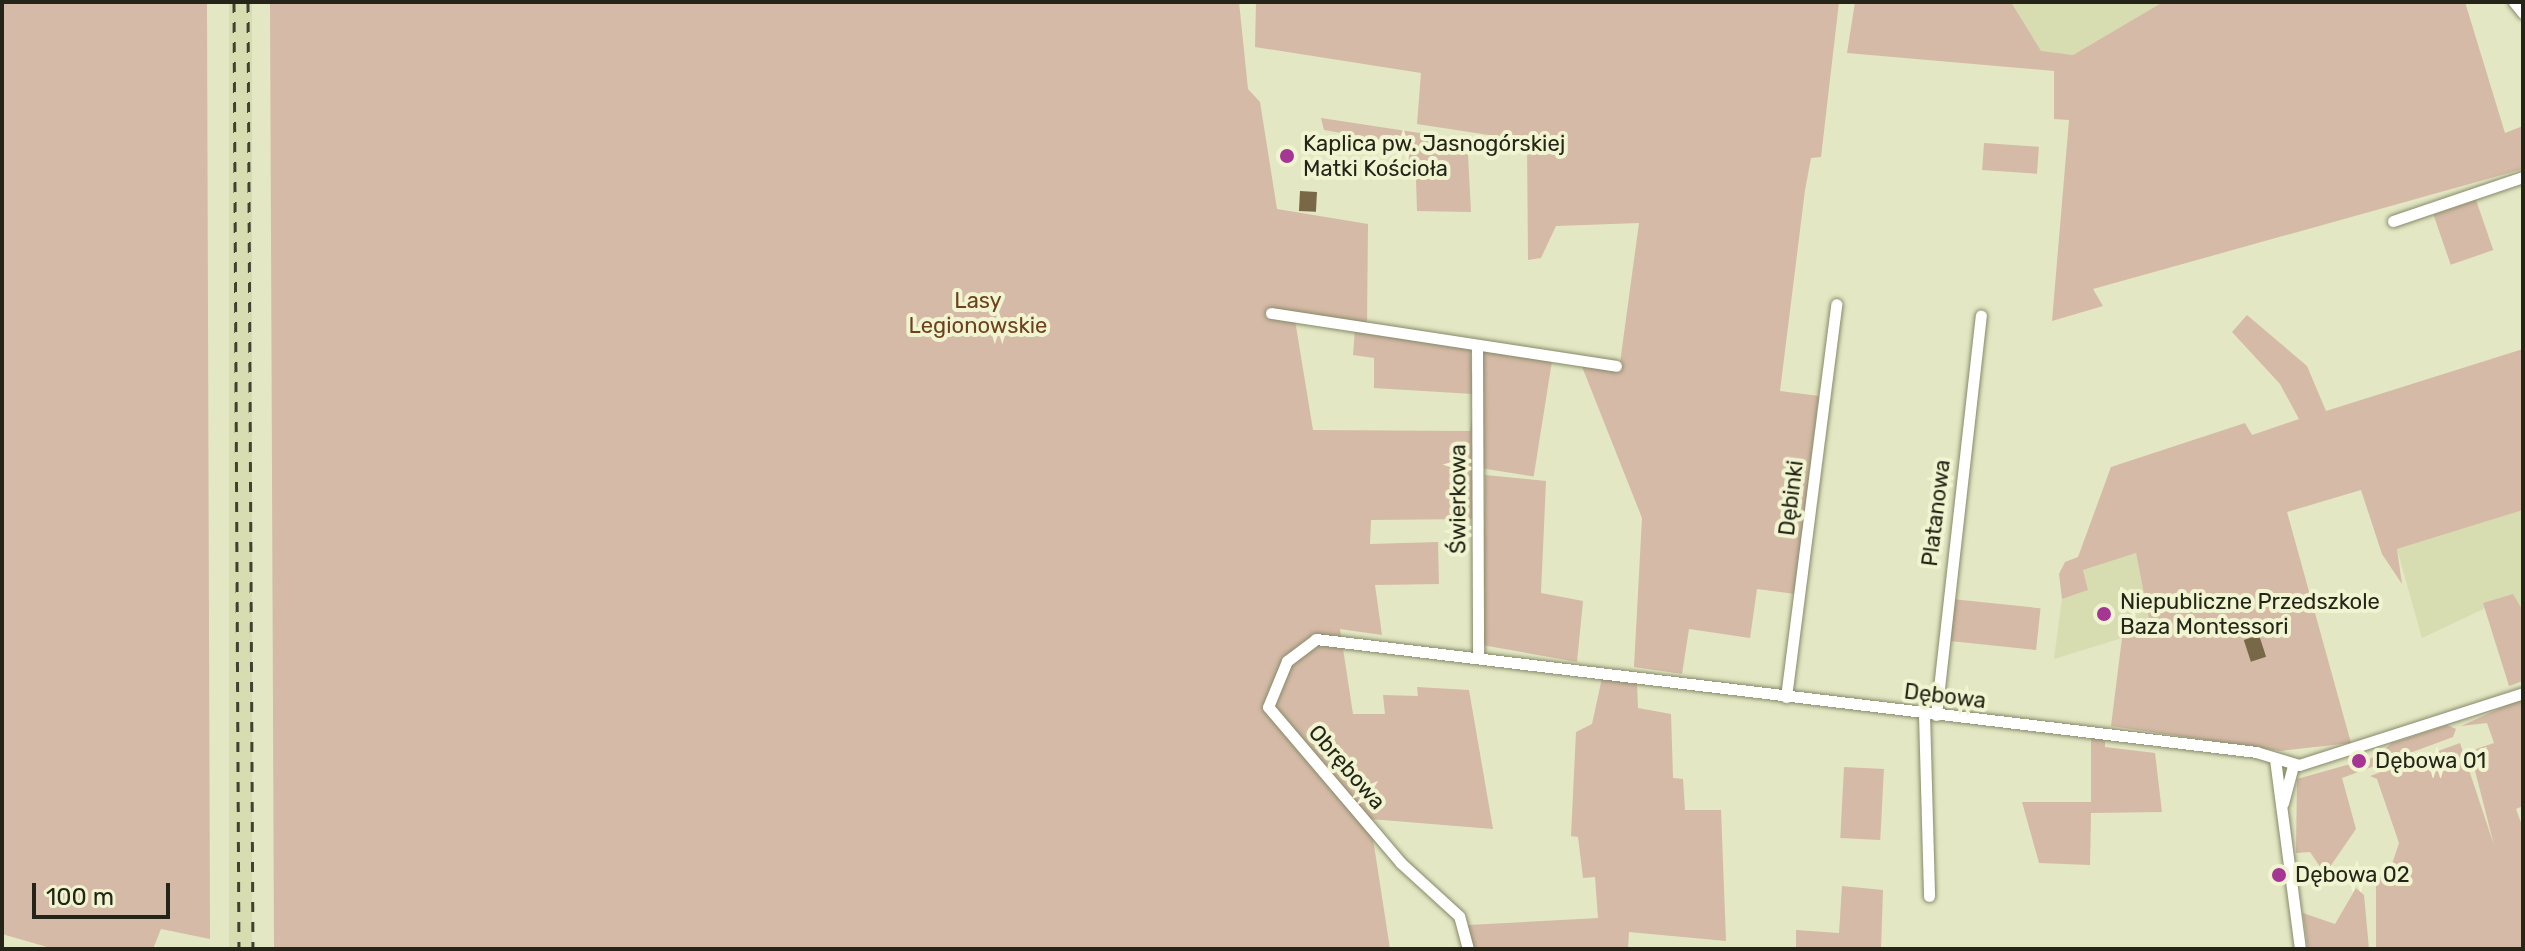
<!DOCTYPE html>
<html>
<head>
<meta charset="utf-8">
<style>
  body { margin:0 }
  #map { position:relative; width:2525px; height:951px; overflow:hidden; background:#e3e7c3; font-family:Rubik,sans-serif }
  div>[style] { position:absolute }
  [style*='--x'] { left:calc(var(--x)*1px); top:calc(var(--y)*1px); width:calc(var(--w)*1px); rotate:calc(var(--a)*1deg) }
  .built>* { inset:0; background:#d8dcb1; transform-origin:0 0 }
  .green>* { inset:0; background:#d5baa7; transform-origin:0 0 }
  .building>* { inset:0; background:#786848; transform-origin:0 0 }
  .roads { filter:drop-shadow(0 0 2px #878a69) drop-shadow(0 0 2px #878a69) }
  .minor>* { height:11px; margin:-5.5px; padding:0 5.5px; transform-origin:5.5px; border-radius:5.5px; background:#fff }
  .rail>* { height:3px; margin-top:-1.5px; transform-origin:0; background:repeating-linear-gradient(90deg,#404131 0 10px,transparent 0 20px) }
  .dots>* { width:22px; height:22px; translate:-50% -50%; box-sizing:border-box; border:4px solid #f0f4d0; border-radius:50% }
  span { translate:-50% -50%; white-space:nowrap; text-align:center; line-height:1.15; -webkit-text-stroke:8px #f0f4d0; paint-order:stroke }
  .poi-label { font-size:22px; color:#242518 }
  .left { translate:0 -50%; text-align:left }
  .park-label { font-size:22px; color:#6e411c }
  .street-label { font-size:22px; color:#242518 }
  .frame { position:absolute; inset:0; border:4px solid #242518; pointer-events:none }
  .scale { position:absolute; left:32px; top:883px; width:138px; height:36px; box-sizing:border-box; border:4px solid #242518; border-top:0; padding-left:10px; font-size:24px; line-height:28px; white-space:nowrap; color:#242518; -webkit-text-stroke:6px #f0f4d0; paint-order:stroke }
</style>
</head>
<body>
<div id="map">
  <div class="built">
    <i style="left:229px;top:2px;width:23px;height:947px"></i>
    <i style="clip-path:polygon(2011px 2px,2163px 2px,2073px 55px,2041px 52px)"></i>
    <i style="clip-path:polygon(2523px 510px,2523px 611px,2513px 595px,2422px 638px,2397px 549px)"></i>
    <i style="clip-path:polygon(2136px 553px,2151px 629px,2054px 659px,2062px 599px,2088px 590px,2083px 570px)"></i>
  </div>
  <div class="green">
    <i style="clip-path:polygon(2px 2px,207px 2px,210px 939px,161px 929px,153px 949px,54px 949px,2px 934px)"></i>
    <i style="clip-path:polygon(270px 2px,1239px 2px,1248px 89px,1260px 102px,1277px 209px,1368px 224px,1367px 325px,1294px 314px,1313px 430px,1472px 431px,1473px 519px,1371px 520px,1370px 544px,1438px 542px,1439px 584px,1375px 585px,1382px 635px,1340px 629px,1353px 714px,1385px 714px,1383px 695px,1418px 696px,1417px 687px,1469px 690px,1493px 829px,1370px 819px,1390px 949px,274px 949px)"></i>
    <i style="clip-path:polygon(1256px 2px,1839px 2px,1821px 157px,1811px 158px,1805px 190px,1780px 391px,1819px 396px,1795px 594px,1757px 589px,1750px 638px,1689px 629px,1682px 674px,1634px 667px,1642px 518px,1581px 364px,1620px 363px,1639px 223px,1556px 226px,1541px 258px,1528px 260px,1527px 141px,1417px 124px,1421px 73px,1255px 47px)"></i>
    <i style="clip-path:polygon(1855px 2px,2011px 2px,2041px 51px,2073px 55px,2163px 2px,2465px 2px,2505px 133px,2523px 126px,2523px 169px,2093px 289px,2103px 306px,2052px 321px,2069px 120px,2054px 119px,2054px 71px,1847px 53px)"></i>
    <i style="clip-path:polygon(1321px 118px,1459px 139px,1468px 155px,1471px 212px,1417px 211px,1416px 179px,1404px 144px,1324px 130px)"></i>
    <i style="left:1984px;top:143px;width:55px;height:27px;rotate:4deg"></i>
    <i style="left:2476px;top:200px;width:53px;height:45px;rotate:71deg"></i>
    <i style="clip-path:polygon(2247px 315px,2307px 366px,2326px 411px,2523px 349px,2523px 510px,2397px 549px,2402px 584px,2382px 554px,2361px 490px,2287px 512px,2351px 743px,2280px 751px,2111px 726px,2122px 638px,2151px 629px,2136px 553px,2083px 570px,2088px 590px,2062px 599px,2059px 574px,2065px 562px,2078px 557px,2111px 467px,2245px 423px,2252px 435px,2299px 419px,2280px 384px,2232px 332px)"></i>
    <i style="clip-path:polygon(1355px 329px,1470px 347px,1473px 394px,1374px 388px,1374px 358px,1353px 355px)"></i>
    <i style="left:1483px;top:349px;width:70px;height:118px;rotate:9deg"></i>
    <i style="clip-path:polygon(1485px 475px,1546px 481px,1541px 593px,1583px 601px,1577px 662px,1482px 645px)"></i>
    <i style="clip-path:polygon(2513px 594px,2523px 611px,2523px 681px,2509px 686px,2483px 603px)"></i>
    <i style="left:1952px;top:599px;width:89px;height:42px;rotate:6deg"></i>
    <i style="clip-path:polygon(1602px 678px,1637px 683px,1638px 708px,1671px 714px,1673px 778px,1683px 779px,1685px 810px,1721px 810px,1726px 941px,1629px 932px,1628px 949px,1471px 949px,1468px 925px,1598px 918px,1595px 877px,1583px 878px,1578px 837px,1571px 836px,1576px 732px,1592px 724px)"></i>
    <i style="clip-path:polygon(2523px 698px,2523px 806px,2516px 809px,2523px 828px,2523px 949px,2376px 949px,2376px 879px,2391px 867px,2399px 843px,2377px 779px,2370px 776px,2460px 743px,2494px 845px,2470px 751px,2494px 743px,2487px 723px,2461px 726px)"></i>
    <i style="clip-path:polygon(2447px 725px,2456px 729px,2453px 737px,2342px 778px,2356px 829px,2325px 874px,2310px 852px,2296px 853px,2297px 779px,2375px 757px,2392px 743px)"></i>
    <i style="clip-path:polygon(2091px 738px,2105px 740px,2105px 747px,2155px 753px,2162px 812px,2091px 813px,2090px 865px,2039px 863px,2022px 802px,2091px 802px)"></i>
    <i style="left:1844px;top:767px;width:40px;height:71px;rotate:3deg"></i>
    <i style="clip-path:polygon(1842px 886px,1883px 890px,1881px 949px,1796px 949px,1796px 930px,1839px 933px)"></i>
    <i style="clip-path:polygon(2356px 888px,2364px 895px,2369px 949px,2308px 949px,2303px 913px,2335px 924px)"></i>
  </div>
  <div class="building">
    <i style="left:1300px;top:191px;width:17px;height:20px;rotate:3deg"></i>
    <i style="left:2259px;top:635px;width:23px;height:16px;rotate:72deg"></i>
  </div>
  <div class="roads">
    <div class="minor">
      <i style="--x:2514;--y:2;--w:14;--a:51"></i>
      <i style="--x:2393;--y:221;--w:137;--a:-18.7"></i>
      <i style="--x:1271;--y:313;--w:349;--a:8.7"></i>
      <i style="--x:1477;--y:345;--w:308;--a:89.8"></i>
      <i style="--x:1786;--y:697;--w:396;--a:-82.7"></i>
      <i style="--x:1924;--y:714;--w:182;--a:88.4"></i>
      <i style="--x:1936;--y:715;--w:402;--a:-83.6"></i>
      <i style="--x:2275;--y:759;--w:192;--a:82.5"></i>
      <i style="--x:2283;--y:803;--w:39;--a:-75"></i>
      <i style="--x:1468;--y:949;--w:34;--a:-105"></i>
      <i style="--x:1459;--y:916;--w:79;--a:-137.6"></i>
      <i style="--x:1401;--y:863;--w:205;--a:-130.4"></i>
      <i style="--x:1268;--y:707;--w:50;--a:-67.6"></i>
      <i style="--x:1287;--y:661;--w:36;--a:-37"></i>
      <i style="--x:1316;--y:639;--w:947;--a:6.85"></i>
      <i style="--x:2256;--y:752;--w:45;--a:16.8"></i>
      <i style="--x:2299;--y:765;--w:235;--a:-17.8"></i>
    </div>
  </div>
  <div class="rail">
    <i style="--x:234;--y:2;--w:947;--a:89.7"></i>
    <i style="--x:248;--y:2;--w:947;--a:89.7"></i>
  </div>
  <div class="dots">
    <i style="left:1287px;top:156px;background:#a53694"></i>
    <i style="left:2104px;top:614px;background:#a53694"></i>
    <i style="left:2359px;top:761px;background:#a53694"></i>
    <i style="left:2279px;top:875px;background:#a53694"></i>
  </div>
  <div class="poi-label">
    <span class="left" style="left:1303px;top:156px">Kaplica pw. Jasnogórskiej<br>Matki Kościoła</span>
    <span class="left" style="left:2120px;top:614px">Niepubliczne Przedszkole<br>Baza Montessori</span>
    <span class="left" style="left:2375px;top:761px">Dębowa 01</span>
    <span class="left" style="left:2295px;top:875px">Dębowa 02</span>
  </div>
  <div class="park-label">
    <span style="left:978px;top:313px">Lasy<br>Legionowskie</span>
  </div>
  <div class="street-label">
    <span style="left:1791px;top:498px;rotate:-83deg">Dębinki</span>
    <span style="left:1458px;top:499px;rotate:-90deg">Świerkowa</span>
    <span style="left:1936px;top:513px;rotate:-83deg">Platanowa</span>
    <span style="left:1945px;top:696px;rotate:7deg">Dębowa</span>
    <span style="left:1347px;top:767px;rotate:49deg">Obrębowa</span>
  </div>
  <div class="frame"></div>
  <div class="scale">100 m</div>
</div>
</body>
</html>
